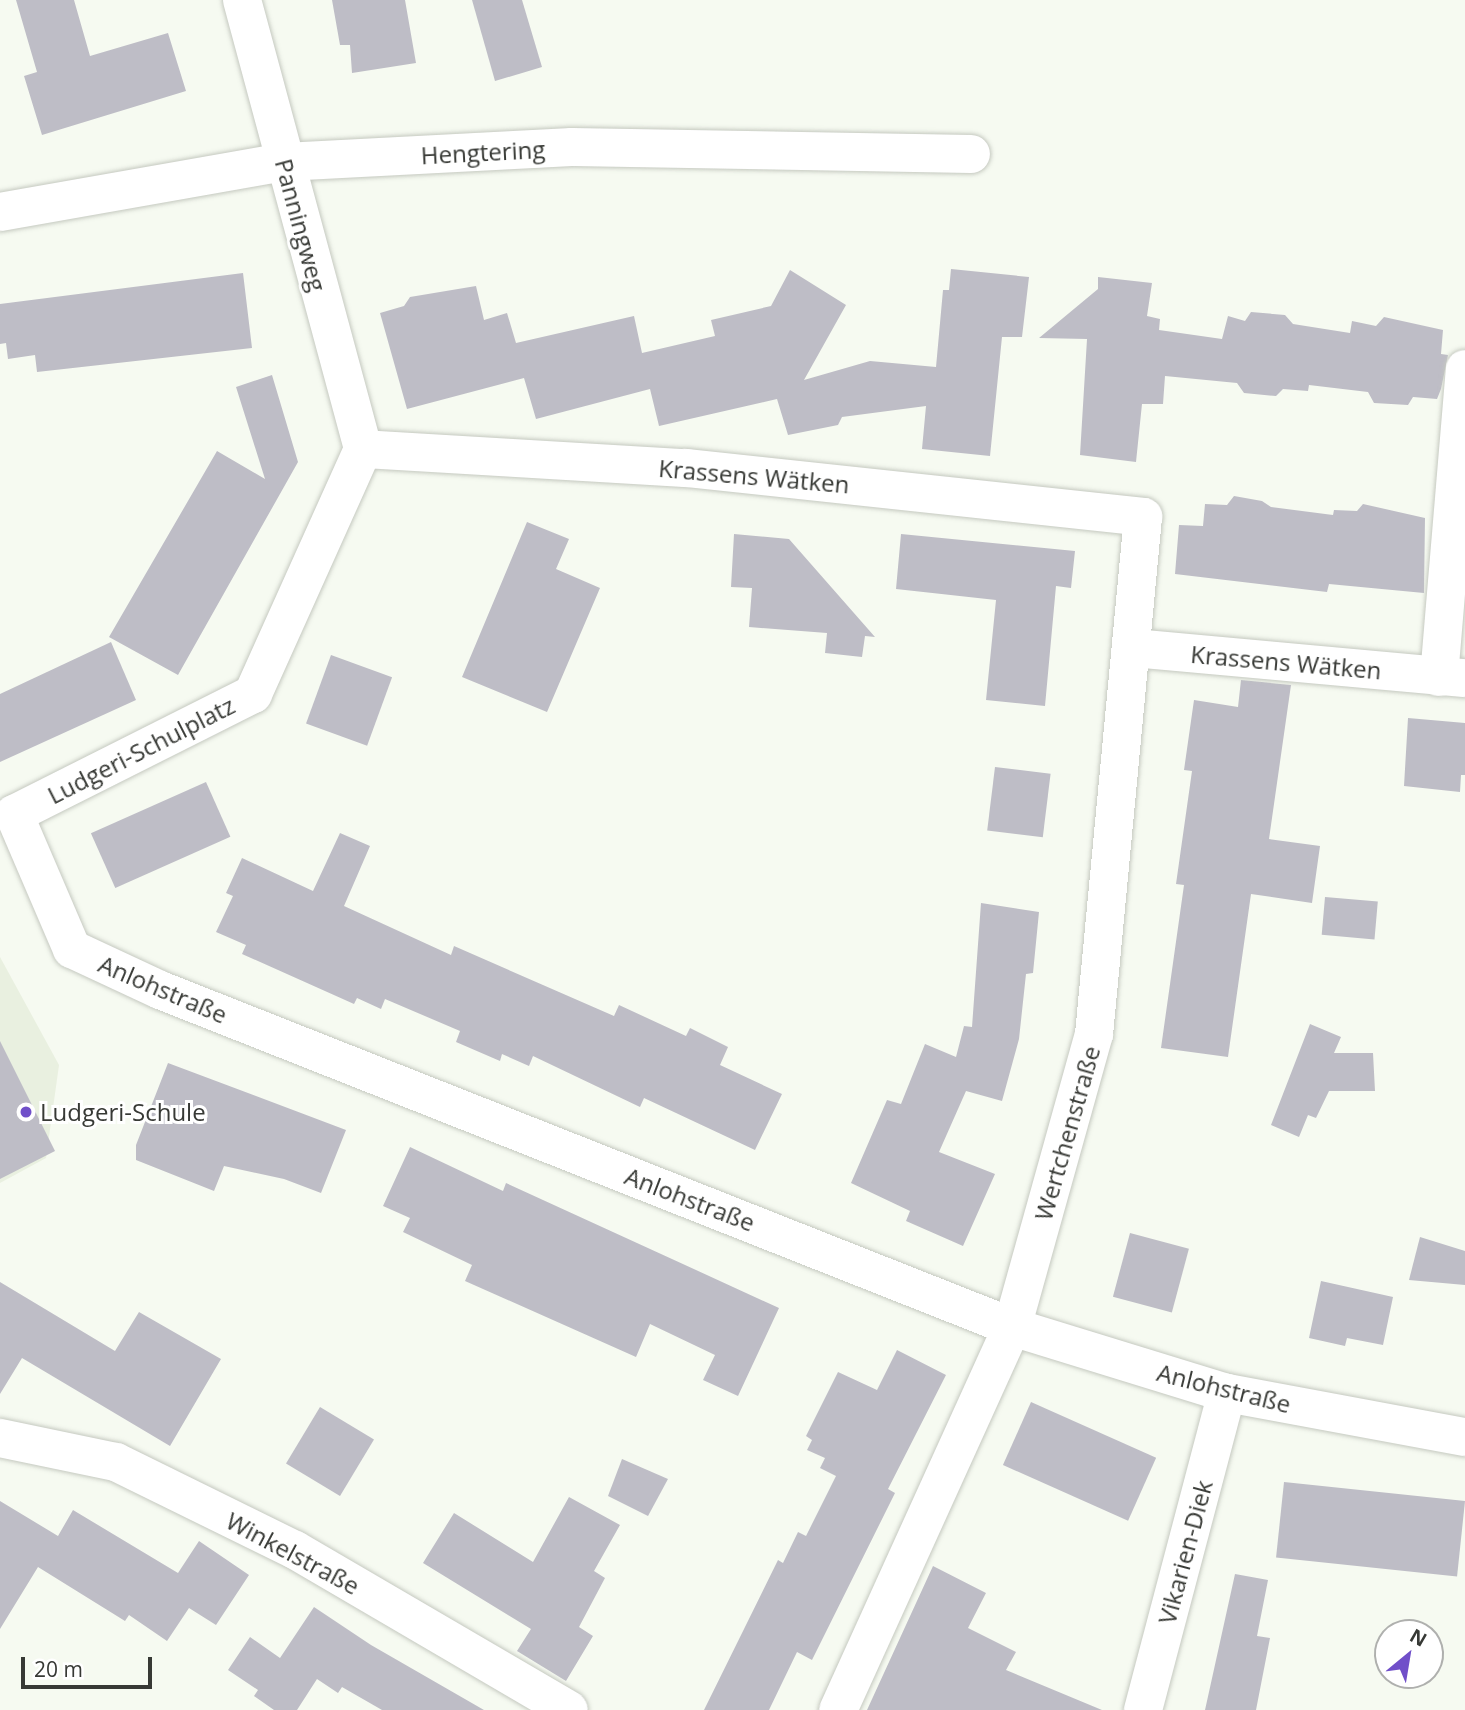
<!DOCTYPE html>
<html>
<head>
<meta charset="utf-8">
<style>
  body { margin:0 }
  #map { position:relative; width:1465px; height:1710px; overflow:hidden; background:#f6faf1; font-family:"Open Sans",sans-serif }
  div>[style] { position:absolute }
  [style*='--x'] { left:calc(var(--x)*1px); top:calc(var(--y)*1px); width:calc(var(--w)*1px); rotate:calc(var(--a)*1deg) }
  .built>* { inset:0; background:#e9f0e0 }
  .building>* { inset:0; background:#bebdc6; transform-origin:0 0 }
  .roads { filter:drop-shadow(0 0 2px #c5c9c0) drop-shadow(0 0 2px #c5c9c0) }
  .minor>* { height:38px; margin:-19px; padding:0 19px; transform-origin:19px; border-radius:19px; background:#fff }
  .dots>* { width:19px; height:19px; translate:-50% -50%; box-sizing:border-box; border:4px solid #fff; border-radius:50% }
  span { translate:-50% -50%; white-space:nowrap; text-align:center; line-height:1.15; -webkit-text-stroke:6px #fff; paint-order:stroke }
  .street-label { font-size:24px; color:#373935 }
  .poi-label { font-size:24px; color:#373935 }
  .left { translate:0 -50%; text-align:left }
  .north { position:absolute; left:1374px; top:1619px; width:70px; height:70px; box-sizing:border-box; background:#fff; border:2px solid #afb0ae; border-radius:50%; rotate:30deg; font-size:19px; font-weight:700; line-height:28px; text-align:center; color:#373935 }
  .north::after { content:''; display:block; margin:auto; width:24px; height:32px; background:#704fc9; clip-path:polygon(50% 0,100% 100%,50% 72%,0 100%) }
  .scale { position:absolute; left:21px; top:1657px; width:131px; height:32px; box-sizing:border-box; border:4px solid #373935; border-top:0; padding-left:9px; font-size:21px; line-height:24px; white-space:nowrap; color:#373935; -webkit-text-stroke:5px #fff; paint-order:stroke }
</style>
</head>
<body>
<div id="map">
  <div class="built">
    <i style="clip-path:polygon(0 957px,59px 1065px,46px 1158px,0 1183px)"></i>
  </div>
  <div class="building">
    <i style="clip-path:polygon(16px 0,74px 0,90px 56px,168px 33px,186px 91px,42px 135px,24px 76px,37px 72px)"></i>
    <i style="clip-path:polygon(332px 0,405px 0,416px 63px,352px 73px,350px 45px,340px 45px)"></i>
    <i style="clip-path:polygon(472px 0,522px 0,542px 67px,495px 81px)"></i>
    <i style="clip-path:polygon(951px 269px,1029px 277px,1022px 337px,1002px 337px,990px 456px,922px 449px,926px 406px,842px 417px,838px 425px,788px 435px,777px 399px,659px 426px,650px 389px,536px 419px,524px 378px,407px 409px,380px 313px,404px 306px,410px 297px,476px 286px,484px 320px,507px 313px,516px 343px,634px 316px,642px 353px,715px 336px,711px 320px,771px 306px,790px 270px,846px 305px,804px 380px,870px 361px,936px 367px,943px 290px,949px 290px)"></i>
    <i style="clip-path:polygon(243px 273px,252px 348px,37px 372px,35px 355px,8px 359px,6px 343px,0 344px,0 304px)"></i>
    <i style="clip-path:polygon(1098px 277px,1152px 283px,1147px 316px,1160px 319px,1159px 330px,1222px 339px,1228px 316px,1245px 321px,1251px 312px,1285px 315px,1293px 324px,1350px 333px,1352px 321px,1376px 326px,1384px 317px,1443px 330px,1441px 354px,1448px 355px,1441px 389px,1437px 399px,1413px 397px,1408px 405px,1374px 403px,1368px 392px,1309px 385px,1308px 391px,1283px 389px,1276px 396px,1244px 393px,1237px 383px,1165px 376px,1163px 404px,1142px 404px,1136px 462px,1080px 455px,1087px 339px,1039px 338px,1098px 289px)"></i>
    <i style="clip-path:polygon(272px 375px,298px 462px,178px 675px,109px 637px,217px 451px,265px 479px,236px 387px)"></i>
    <i style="clip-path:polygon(1234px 496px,1262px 501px,1271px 507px,1333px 515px,1334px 510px,1357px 511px,1363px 504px,1425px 518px,1424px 593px,1329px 584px,1327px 592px,1175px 574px,1179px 525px,1203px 526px,1205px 504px,1227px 505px)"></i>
    <i style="clip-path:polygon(527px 522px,569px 539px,556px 569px,600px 588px,547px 712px,462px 677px)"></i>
    <i style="clip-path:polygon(734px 534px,789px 539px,875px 637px,865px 636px,862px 657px,825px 653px,827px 633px,749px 627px,752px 588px,731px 587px)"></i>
    <i style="clip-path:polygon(901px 534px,1075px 551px,1071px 588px,1056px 586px,1045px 706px,986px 700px,996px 600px,896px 589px)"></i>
    <i style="clip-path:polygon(111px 642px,136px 700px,0 762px,0 694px)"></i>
    <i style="left:331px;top:655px;width:65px;height:73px;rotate:20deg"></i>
    <i style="clip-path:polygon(1241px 680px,1291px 685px,1269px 839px,1320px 846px,1312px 903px,1251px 894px,1228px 1057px,1161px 1048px,1184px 885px,1176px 884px,1192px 771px,1184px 770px,1194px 700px,1238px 707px)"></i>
    <i style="clip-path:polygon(1408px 718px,1465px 723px,1465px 775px,1461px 775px,1460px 792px,1404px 786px)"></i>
    <i style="left:995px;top:767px;width:56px;height:64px;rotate:7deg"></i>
    <i style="left:206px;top:782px;width:60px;height:126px;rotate:66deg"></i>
    <i style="clip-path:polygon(340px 833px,370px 846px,344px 906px,451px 955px,454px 946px,614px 1016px,619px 1005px,686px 1036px,690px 1028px,728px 1047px,720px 1065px,782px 1094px,755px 1150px,644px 1098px,640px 1107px,533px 1056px,529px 1066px,502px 1054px,500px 1061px,456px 1042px,460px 1031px,385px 999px,381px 1009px,357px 998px,354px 1004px,242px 954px,246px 945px,216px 932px,233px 896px,226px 893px,242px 858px,313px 891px)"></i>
    <i style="left:1325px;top:897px;width:53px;height:38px;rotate:5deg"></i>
    <i style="clip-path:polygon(981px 903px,1039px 912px,1033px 973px,1026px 974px,1019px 1039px,1002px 1101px,966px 1091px,939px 1152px,995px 1174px,963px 1246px,906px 1221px,910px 1211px,851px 1183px,887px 1100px,901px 1104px,925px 1044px,956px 1057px,964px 1026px,972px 1027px)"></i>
    <i style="clip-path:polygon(1310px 1024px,1341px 1037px,1334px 1053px,1373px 1053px,1375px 1091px,1329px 1091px,1316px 1118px,1308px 1115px,1299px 1137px,1271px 1125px)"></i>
    <i style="clip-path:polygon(0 1041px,55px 1151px,0 1179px)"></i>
    <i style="clip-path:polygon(168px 1063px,346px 1130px,321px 1193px,284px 1179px,224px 1166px,214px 1191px,136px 1160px,136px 1145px)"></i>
    <i style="clip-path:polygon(410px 1147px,503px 1191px,506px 1183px,779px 1308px,738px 1396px,703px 1380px,715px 1355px,650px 1324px,636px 1357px,465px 1281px,472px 1265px,403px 1232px,410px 1218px,383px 1206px)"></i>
    <i style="left:1130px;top:1233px;width:61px;height:66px;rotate:15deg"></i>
    <i style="clip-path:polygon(1420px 1237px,1465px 1251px,1465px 1285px,1409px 1280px)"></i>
    <i style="clip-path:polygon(1321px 1281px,1393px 1297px,1383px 1345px,1347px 1338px,1345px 1346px,1309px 1338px)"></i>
    <i style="clip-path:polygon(0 1282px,115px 1351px,139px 1312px,221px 1359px,170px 1446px,22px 1358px,0 1394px)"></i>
    <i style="clip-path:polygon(897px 1350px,946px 1375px,888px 1489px,895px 1493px,812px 1660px,797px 1652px,769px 1710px,704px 1710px,778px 1560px,783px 1563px,798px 1532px,806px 1536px,836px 1476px,820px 1468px,825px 1458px,807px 1450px,812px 1440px,806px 1436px,838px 1372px,877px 1390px)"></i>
    <i style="left:1031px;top:1402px;width:137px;height:69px;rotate:24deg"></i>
    <i style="left:320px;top:1407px;width:63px;height:66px;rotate:31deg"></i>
    <i style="clip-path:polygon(622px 1459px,668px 1479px,648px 1516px,608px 1496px)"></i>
    <i style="left:1284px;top:1482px;width:182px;height:76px;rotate:6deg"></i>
    <i style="clip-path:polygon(569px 1497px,620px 1525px,594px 1571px,605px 1578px,579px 1627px,593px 1636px,566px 1681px,517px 1651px,531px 1629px,423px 1563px,454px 1513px,533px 1562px)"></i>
    <i style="clip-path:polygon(0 1501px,58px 1536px,73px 1510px,178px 1573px,199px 1541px,249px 1575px,216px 1625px,189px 1608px,167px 1641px,129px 1615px,125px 1621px,38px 1567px,0 1629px)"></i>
    <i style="clip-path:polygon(933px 1566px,986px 1593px,968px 1628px,1016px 1652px,1006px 1670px,1102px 1710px,867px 1710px)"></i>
    <i style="clip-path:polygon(1235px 1574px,1268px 1580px,1257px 1636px,1270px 1638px,1256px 1710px,1205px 1710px)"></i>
    <i style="clip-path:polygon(314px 1607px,371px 1645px,484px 1710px,382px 1710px,342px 1687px,338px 1693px,317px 1679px,297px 1710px,274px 1710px,254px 1696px,258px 1690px,228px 1670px,250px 1637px,280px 1658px)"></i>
  </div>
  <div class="roads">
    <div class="minor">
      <i style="--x:242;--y:0;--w:465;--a:74.9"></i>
      <i style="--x:0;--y:212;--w:288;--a:-10"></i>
      <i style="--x:284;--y:162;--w:288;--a:-3"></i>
      <i style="--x:572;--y:147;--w:399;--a:1"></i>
      <i style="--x:363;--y:449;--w:269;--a:114.2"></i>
      <i style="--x:253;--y:694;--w:267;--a:153.3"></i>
      <i style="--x:14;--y:814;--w:147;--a:66.8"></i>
      <i style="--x:72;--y:949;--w:97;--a:25"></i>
      <i style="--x:160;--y:990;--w:916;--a:21.58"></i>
      <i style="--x:1012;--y:1327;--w:225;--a:17.1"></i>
      <i style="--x:1227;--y:1393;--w:242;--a:10.5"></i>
      <i style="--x:363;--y:449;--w:324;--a:3.4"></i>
      <i style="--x:686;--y:468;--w:460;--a:6.1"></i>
      <i style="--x:1143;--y:517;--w:519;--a:95.41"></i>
      <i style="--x:1094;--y:1034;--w:304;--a:105.6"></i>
      <i style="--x:1012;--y:1327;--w:421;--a:114.4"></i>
      <i style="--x:1133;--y:648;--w:333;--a:5.2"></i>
      <i style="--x:1439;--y:677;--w:309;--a:-85.2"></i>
      <i style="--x:0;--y:1438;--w:118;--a:11.7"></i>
      <i style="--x:116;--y:1462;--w:199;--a:26.2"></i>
      <i style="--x:295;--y:1550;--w:317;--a:30.3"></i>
      <i style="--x:1143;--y:1710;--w:328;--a:-75.2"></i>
    </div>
  </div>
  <div class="dots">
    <i style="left:26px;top:1112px;background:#704fc9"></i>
  </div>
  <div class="street-label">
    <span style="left:483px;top:152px;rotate:-3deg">Hengtering</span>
    <span style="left:301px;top:225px;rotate:75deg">Panningweg</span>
    <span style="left:754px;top:476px;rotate:5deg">Krassens Wätken</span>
    <span style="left:1286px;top:662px;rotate:5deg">Krassens Wätken</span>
    <span style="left:141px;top:750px;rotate:-27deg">Ludgeri-Schulplatz</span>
    <span style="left:163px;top:989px;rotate:23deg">Anlohstraße</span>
    <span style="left:1067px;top:1133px;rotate:-74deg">Wertchenstraße</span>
    <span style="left:690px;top:1199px;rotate:21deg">Anlohstraße</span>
    <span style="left:1224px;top:1388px;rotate:14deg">Anlohstraße</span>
    <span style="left:1185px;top:1552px;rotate:-75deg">Vikarien-Diek</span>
    <span style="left:293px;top:1553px;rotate:28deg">Winkelstraße</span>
  </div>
  <div class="poi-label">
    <span class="left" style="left:40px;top:1112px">Ludgeri-Schule</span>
  </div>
  <div class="north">N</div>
  <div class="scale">20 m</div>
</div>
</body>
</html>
